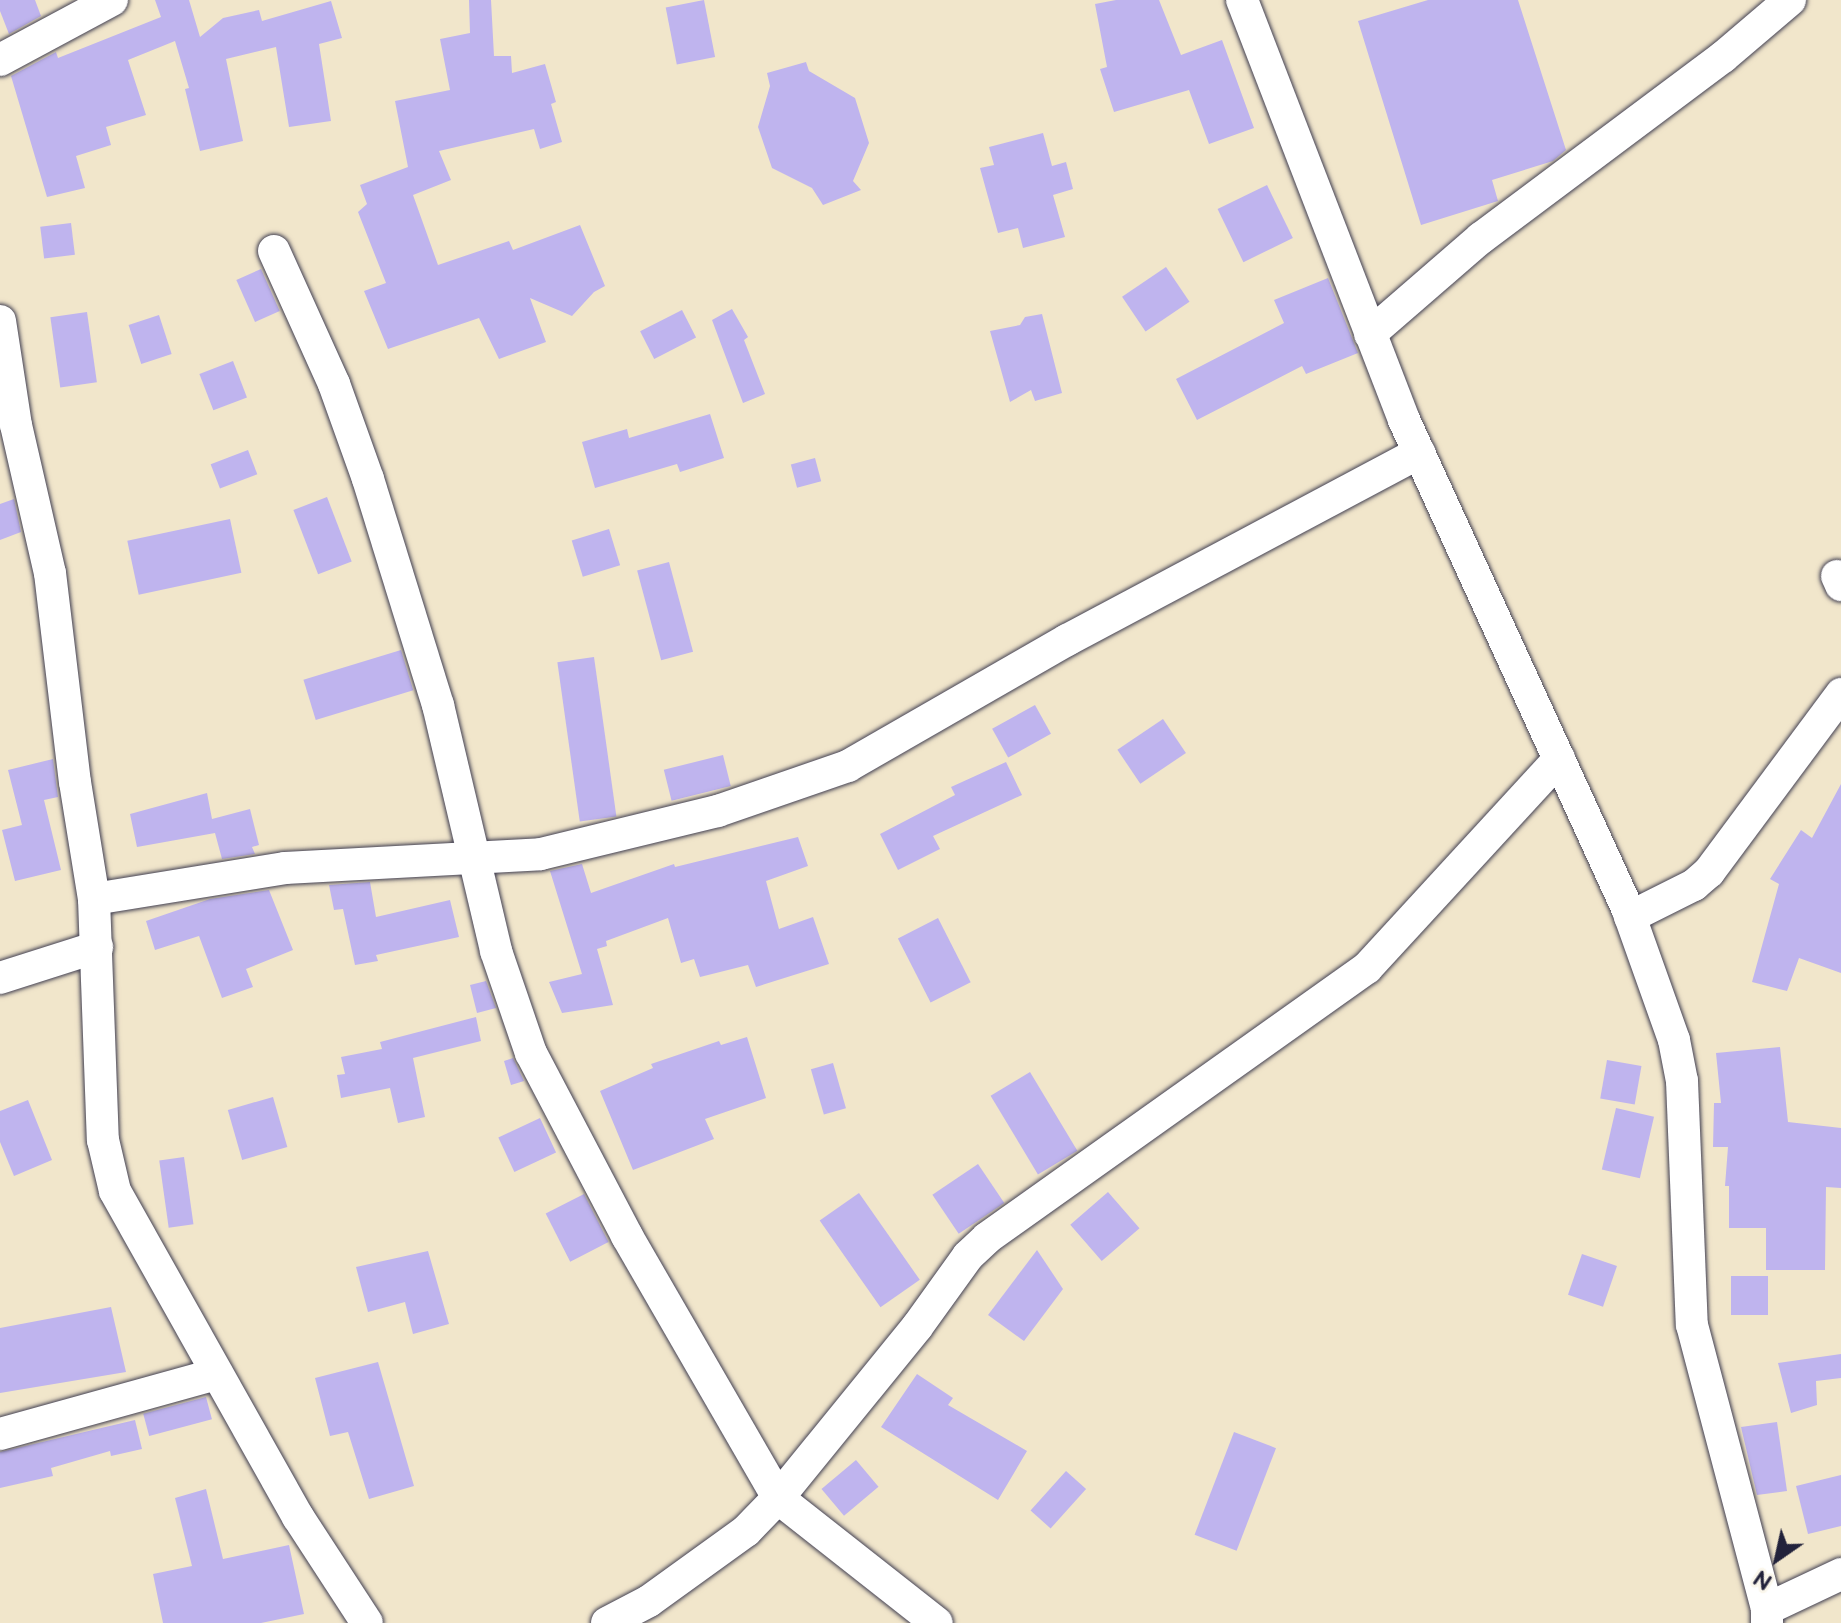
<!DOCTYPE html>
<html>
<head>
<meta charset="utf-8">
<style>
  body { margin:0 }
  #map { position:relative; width:1841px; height:1623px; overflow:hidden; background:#f1e6cb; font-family:"Balsamiq Sans",sans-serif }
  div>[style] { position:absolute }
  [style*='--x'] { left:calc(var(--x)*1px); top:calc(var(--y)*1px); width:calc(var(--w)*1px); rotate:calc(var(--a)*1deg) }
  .building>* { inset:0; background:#bfb4ee; transform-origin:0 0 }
  .roads { filter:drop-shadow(0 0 2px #413f51) drop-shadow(0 0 2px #413f51) }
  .minor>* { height:32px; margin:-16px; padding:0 16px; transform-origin:16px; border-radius:16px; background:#fff }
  span { translate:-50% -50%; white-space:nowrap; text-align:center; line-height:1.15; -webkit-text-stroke:7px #fbf7ec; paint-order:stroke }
  .north { position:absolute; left:1737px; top:1519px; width:80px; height:80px; -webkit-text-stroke:6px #fbf7ec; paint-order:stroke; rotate:214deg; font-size:22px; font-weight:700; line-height:32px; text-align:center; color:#22223b }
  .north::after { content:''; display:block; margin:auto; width:28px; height:36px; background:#22223b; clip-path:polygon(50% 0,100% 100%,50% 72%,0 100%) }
</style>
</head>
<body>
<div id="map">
  <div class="building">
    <i style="clip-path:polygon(0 0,35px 0,41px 16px,9px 34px,0 11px)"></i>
    <i style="clip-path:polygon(155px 0,189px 0,200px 37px,223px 18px,259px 10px,262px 21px,331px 1px,342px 38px,319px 44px,331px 121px,289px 127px,276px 47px,226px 59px,243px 141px,200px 151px,185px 89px,189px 88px,175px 41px,128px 60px,146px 115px,106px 127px,111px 145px,76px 156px,85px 188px,47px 197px,11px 76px,56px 52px,58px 58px,161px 17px)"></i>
    <i style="clip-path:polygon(469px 0,491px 0,494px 56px,511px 56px,512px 73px,545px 64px,556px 102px,551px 104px,562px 142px,540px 149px,534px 129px,439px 151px,451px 180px,413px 195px,438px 265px,509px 241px,513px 250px,580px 225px,605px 286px,594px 292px,572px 316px,530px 298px,546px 342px,499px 359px,479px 318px,388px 349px,364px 291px,386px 283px,358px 212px,367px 204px,360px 185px,408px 167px,395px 101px,450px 90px,440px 39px,470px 33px)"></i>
    <i style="left:704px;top:0;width:58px;height:39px;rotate:79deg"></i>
    <i style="clip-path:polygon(1116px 0,1159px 0,1181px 55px,1222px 40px,1254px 128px,1209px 144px,1189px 90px,1114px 112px,1100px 69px,1107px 67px,1095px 4px)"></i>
    <i style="clip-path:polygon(1428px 0,1518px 0,1566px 150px,1553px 161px,1492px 180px,1498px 201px,1421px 225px,1358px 21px)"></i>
    <i style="clip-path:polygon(806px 62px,809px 71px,855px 98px,869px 143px,853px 181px,861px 190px,823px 205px,812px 188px,772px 168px,758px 127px,770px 86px,767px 73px)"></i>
    <i style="clip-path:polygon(1043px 133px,1052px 166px,1066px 162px,1073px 189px,1053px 195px,1065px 237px,1023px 248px,1018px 228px,998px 233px,980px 168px,994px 165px,989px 147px)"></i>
    <i style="left:1267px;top:185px;width:59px;height:55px;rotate:64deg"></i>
    <i style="left:71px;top:223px;width:32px;height:31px;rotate:83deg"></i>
    <i style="left:1166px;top:267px;width:42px;height:53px;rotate:56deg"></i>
    <i style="left:261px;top:269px;width:46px;height:27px;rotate:66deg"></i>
    <i style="clip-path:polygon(1328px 278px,1358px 353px,1306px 374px,1302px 366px,1197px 420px,1176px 379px,1284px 323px,1274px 300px)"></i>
    <i style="clip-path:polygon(732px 309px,748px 337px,744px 340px,765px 394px,743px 403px,712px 320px)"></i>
    <i style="left:682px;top:310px;width:31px;height:47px;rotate:63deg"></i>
    <i style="left:87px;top:312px;width:71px;height:37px;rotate:82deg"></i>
    <i style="clip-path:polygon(1042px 314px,1062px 393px,1035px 401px,1031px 390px,1010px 402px,990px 331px,1020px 325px,1025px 317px)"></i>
    <i style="left:159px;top:315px;width:41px;height:32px;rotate:72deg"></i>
    <i style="left:233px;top:361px;width:39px;height:36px;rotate:69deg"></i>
    <i style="clip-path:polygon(710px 414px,724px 458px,680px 472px,677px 464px,595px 488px,582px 442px,627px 429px,629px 438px)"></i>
    <i style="left:248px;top:450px;width:26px;height:40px;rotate:69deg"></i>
    <i style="left:815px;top:458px;width:24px;height:25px;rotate:75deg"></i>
    <i style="left:327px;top:497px;width:69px;height:36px;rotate:69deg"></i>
    <i style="clip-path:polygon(14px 499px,21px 532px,0 540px,0 504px)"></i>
    <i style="left:230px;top:519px;width:55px;height:105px;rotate:78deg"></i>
    <i style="left:609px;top:529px;width:38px;height:39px;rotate:73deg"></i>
    <i style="left:669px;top:562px;width:93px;height:33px;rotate:75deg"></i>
    <i style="left:401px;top:650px;width:42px;height:102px;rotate:73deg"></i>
    <i style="left:594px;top:657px;width:161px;height:37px;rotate:82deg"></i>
    <i style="left:1035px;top:705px;width:33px;height:49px;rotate:61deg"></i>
    <i style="left:1163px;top:719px;width:41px;height:55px;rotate:56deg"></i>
    <i style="left:723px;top:755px;width:32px;height:61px;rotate:76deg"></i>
    <i style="clip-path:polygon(53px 759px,58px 797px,44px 800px,61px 870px,15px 881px,2px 830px,22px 825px,8px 770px)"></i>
    <i style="clip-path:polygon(1006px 762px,1022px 795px,933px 836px,940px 849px,898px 870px,880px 834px,955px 795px,951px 787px)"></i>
    <i style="clip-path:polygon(1841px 784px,1841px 973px,1799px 958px,1787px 991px,1752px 982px,1779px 884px,1770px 879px,1801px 830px,1812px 838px)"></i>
    <i style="clip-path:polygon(207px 793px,212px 819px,250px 809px,259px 845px,252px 847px,255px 854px,222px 859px,215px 833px,137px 847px,130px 814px)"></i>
    <i style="clip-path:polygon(798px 837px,808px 866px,766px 881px,779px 929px,813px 917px,829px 964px,756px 987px,748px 965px,700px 977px,694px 959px,681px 963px,668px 918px,606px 941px,607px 946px,597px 949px,613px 1005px,562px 1013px,549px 982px,582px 974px,550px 871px,582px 864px,591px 893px,674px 864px,675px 867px)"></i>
    <i style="clip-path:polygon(370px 882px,376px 917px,450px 900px,459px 937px,376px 955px,378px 961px,355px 965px,343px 909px,334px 910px,329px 885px)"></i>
    <i style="clip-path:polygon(269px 890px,293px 950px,246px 969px,253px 987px,222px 998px,199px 936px,155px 950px,146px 921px,210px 899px)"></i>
    <i style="left:938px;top:918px;width:72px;height:45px;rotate:63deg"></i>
    <i style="clip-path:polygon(486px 981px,496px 1008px,477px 1013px,470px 985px)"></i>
    <i style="clip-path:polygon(476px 1017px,481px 1041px,413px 1058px,425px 1117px,398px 1123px,390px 1088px,341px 1098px,337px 1075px,345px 1074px,341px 1057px,382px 1049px,380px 1042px)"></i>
    <i style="clip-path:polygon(747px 1037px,766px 1098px,705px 1119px,714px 1139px,633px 1170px,600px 1091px,653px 1068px,651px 1064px,719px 1041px,721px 1045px)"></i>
    <i style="clip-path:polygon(1780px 1047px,1788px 1122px,1841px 1128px,1841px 1188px,1826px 1187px,1825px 1270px,1766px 1270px,1766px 1228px,1729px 1228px,1729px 1186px,1725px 1186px,1728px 1147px,1713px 1147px,1714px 1103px,1721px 1103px,1716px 1053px)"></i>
    <i style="clip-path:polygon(513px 1058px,524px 1081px,511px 1085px,504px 1061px)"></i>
    <i style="left:1607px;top:1060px;width:35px;height:39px;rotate:10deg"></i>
    <i style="left:833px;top:1063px;width:47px;height:23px;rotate:74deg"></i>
    <i style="left:1030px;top:1072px;width:92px;height:46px;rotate:59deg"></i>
    <i style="left:273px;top:1097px;width:52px;height:47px;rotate:74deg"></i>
    <i style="clip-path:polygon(28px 1100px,52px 1160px,14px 1176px,0 1142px,0 1111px)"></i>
    <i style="left:1616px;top:1108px;width:39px;height:63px;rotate:13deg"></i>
    <i style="left:540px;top:1118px;width:38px;height:46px;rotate:65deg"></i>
    <i style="left:184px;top:1157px;width:68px;height:25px;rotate:82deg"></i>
    <i style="left:978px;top:1164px;width:47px;height:55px;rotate:56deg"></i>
    <i style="left:1108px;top:1192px;width:48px;height:50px;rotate:49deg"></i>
    <i style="left:859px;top:1193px;width:106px;height:48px;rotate:55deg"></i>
    <i style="left:584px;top:1194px;width:54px;height:43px;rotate:63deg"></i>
    <i style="clip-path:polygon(1037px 1250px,1063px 1289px,1024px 1341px,988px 1315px)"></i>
    <i style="clip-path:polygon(428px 1251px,449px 1324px,413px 1334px,405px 1302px,368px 1312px,356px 1267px)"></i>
    <i style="left:1582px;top:1254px;width:37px;height:43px;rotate:19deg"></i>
    <i style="left:1731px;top:1276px;width:37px;height:39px"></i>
    <i style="clip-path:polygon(111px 1307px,126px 1372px,0 1393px,0 1328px)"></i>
    <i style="clip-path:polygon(1841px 1354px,1841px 1378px,1816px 1381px,1817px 1405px,1791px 1413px,1778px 1363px)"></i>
    <i style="clip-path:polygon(378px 1362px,414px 1486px,369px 1499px,348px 1432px,330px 1436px,315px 1378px)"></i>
    <i style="clip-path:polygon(917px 1374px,953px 1398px,948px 1405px,1027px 1451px,998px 1500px,881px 1427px)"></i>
    <i style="left:206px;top:1397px;width:23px;height:65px;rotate:75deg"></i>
    <i style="clip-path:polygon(135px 1420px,142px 1449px,111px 1456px,110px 1451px,51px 1468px,53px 1476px,0 1488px,0 1452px)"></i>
    <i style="clip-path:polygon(1777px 1422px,1787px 1491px,1757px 1495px,1741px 1427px)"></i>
    <i style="left:1234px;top:1432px;width:45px;height:110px;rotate:21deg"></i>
    <i style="left:856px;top:1460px;width:35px;height:45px;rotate:50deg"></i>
    <i style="left:1066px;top:1471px;width:27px;height:53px;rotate:42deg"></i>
    <i style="clip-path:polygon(1841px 1475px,1841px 1526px,1808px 1534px,1796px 1486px)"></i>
    <i style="clip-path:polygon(206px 1489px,223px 1559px,289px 1545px,304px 1614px,261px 1623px,163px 1623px,153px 1574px,192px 1566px,175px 1498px)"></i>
  </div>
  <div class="roads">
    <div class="minor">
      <i style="--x:1242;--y:0;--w:450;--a:68.9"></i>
      <i style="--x:1404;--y:420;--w:537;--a:65.44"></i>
      <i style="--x:1627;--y:908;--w:140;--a:70.4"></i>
      <i style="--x:1674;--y:1040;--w:42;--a:79"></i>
      <i style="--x:1682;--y:1081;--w:244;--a:87.7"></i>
      <i style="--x:1692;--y:1325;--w:294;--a:75.2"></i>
      <i style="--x:1767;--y:1609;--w:14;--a:90"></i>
      <i style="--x:0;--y:60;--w:127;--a:-28.2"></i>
      <i style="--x:274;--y:251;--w:146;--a:65.7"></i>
      <i style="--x:334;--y:384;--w:101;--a:70.3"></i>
      <i style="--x:368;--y:479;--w:237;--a:72.8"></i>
      <i style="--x:438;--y:705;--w:253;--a:76.7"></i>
      <i style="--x:496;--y:951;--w:108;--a:71.1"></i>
      <i style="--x:531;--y:1053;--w:207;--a:62.3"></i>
      <i style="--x:627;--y:1236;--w:302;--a:60"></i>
      <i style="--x:778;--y:1498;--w:202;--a:38.2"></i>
      <i style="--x:0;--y:321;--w:105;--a:81.3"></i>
      <i style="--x:16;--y:425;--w:152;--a:77.1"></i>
      <i style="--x:50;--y:573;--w:210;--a:83.2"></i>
      <i style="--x:75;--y:782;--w:119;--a:80.8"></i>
      <i style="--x:94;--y:899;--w:241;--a:87.9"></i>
      <i style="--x:103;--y:1140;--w:52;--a:76.8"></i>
      <i style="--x:115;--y:1191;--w:374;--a:60.7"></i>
      <i style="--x:298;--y:1517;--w:126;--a:56.9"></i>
      <i style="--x:1370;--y:334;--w:147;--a:-40.9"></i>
      <i style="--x:1481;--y:238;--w:302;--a:-36.8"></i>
      <i style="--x:1723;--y:57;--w:88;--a:-40.4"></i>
      <i style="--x:1837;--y:576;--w:10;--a:66"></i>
      <i style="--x:94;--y:899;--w:193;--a:-9.2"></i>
      <i style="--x:285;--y:868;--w:256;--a:-3.1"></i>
      <i style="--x:541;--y:854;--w:182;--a:-13.7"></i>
      <i style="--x:718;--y:811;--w:138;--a:-19.1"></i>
      <i style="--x:848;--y:766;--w:253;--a:-29.9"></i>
      <i style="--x:1067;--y:640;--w:399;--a:-28"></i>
      <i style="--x:1630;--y:917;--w:72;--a:-26.6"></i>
      <i style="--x:1694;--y:885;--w:20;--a:-41"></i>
      <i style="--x:1709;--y:872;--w:222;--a:-53.4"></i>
      <i style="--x:0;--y:978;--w:102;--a:-17.7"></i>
      <i style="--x:0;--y:1434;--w:225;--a:-15.5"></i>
      <i style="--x:1767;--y:1609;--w:82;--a:-25.3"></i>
      <i style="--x:607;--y:1623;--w:47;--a:-27.6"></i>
      <i style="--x:649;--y:1601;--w:120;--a:-35.8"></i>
      <i style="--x:746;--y:1531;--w:46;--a:-45.9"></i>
      <i style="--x:778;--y:1498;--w:220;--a:-50.9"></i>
      <i style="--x:917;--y:1327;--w:87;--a:-54.3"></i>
      <i style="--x:968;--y:1256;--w:26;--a:-43"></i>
      <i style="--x:987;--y:1238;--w:466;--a:-35.4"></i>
      <i style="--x:1367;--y:968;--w:284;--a:-47.4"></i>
    </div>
  </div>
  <div class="north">N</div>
</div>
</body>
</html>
